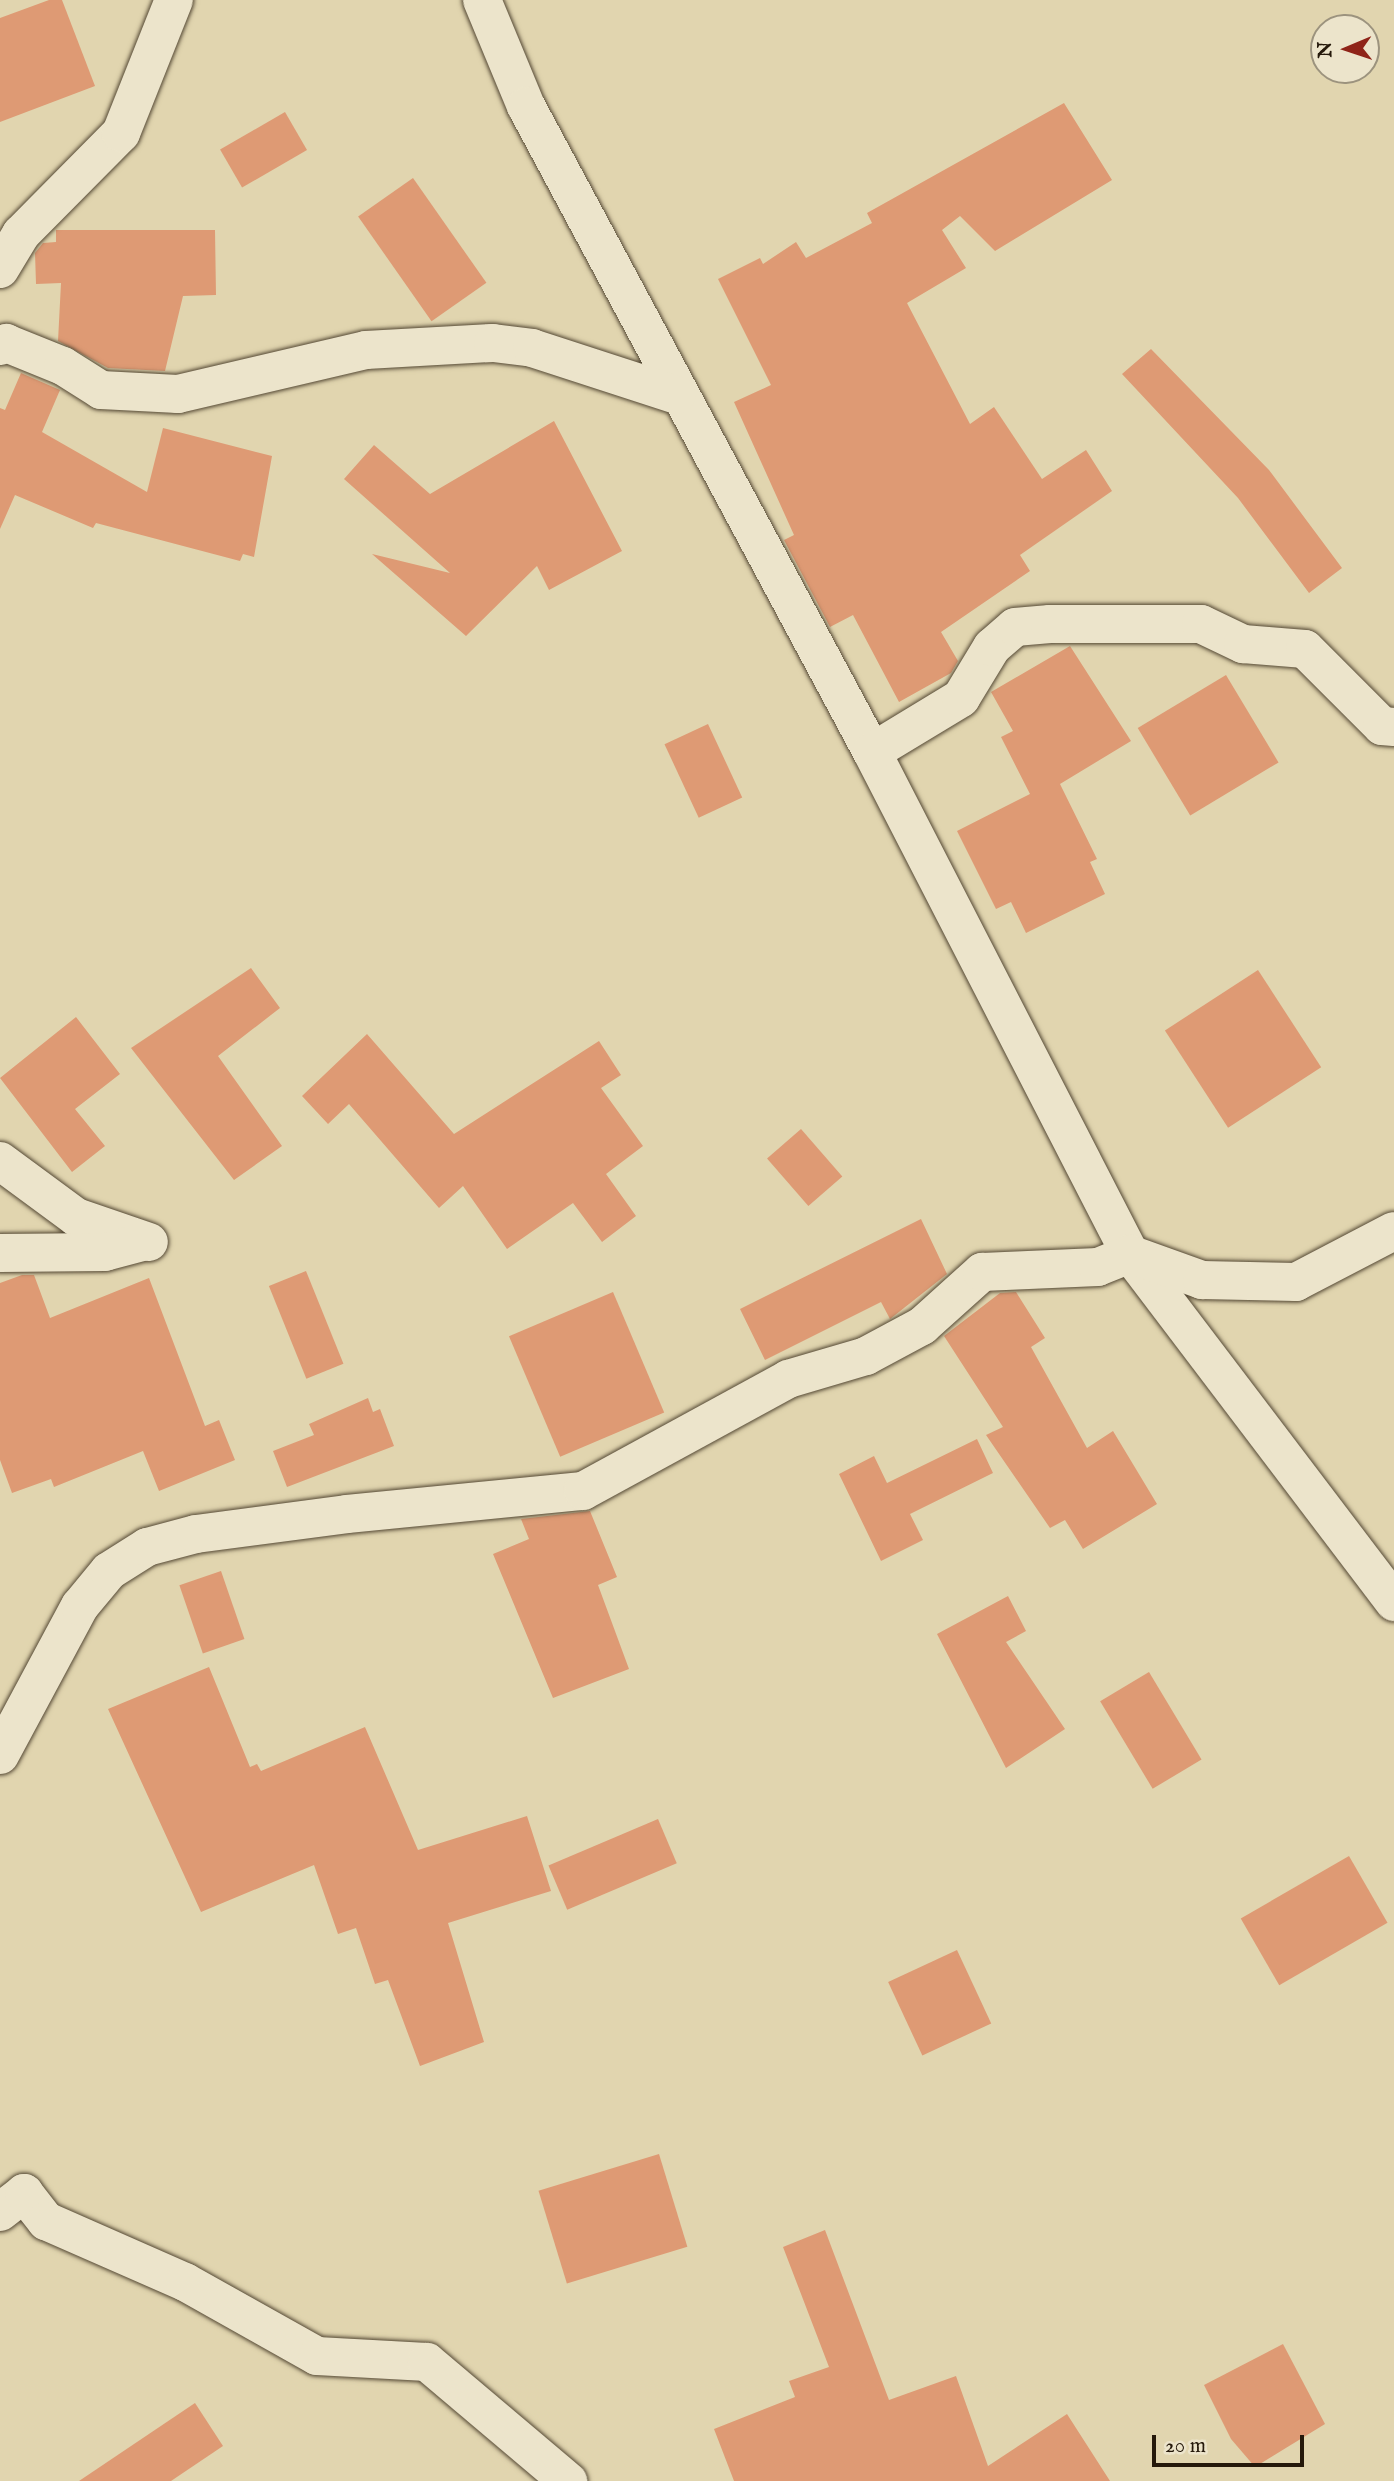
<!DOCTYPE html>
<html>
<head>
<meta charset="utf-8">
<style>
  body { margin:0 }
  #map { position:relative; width:1394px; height:2481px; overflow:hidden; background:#e1d5af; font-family:"IM FELL English",serif }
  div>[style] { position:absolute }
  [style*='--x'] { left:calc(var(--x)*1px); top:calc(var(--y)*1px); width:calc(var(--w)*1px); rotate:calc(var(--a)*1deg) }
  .building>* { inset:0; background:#de9a74; transform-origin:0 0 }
  .roads { filter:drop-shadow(0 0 2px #544834) drop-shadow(0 0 2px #544834) }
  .minor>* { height:38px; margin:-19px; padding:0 19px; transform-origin:19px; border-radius:19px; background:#ece4cb }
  span { translate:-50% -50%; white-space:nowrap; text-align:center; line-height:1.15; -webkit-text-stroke:6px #ece4cb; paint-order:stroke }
  .north { position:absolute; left:1310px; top:14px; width:70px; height:70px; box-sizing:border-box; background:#ece4cb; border:2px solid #9c937e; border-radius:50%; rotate:268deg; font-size:19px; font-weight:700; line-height:28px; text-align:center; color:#25190b }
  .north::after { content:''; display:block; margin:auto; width:24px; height:32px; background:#8f2418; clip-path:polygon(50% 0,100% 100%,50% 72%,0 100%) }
  .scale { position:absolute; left:1152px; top:2435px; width:152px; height:32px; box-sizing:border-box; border:4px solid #25190b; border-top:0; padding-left:9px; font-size:21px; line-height:24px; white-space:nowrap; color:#25190b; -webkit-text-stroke:5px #ece4cb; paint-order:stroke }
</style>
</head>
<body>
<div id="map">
  <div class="building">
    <i style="clip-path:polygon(49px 0,62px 0,95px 86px,0 122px,0 18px)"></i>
    <i style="clip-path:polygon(1064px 103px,1112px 180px,995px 251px,960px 216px,942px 230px,966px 268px,907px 303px,970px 424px,994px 407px,1042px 479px,1086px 450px,1112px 491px,1020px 555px,1030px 571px,941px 632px,958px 661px,951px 673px,899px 702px,853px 615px,830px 627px,784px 540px,794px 535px,734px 402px,771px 385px,718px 279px,760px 258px,763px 264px,796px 242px,806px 258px,872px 223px,867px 213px)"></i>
    <i style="left:285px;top:112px;width:44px;height:75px;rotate:60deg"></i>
    <i style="left:413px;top:178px;width:128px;height:67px;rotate:55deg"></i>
    <i style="clip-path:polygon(56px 230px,215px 230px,216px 295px,183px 296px,165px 371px,108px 368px,58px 341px,61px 283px,36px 284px,35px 253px,43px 243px,56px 242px)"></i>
    <i style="clip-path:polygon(1151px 349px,1269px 470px,1342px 568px,1309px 593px,1238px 498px,1122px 374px)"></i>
    <i style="clip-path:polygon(21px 373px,60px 390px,42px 432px,147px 492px,163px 428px,272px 456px,254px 557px,243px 554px,240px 561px,96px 523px,93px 528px,15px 495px,0 529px,0 408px,5px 410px)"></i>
    <i style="clip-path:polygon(554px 421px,622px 551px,549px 590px,537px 566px,466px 636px,372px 554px,450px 573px,344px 479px,374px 445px,430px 494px)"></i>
    <i style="clip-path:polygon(1070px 646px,1131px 741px,1060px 784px,1097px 859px,1090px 862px,1105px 894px,1026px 933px,1011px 902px,996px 909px,957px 831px,1030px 794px,1001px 737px,1013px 731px,991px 692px)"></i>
    <i style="left:1226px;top:675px;width:102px;height:103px;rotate:59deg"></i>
    <i style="left:708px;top:724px;width:81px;height:48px;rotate:65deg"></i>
    <i style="clip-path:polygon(251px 968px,280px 1008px,218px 1056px,282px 1146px,234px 1180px,131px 1048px)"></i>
    <i style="left:1258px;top:970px;width:116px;height:111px;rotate:57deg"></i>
    <i style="clip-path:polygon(76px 1017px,120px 1074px,75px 1109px,105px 1146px,72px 1172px,0 1078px)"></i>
    <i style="clip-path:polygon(367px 1034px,454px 1134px,599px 1041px,621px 1075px,601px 1088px,643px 1146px,606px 1174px,636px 1216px,602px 1242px,573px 1203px,507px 1249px,463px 1186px,439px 1208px,349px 1104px,328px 1124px,302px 1096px)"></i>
    <i style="left:801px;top:1129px;width:63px;height:45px;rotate:49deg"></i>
    <i style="clip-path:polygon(921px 1219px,947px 1274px,890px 1319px,881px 1302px,765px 1360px,740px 1309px)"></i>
    <i style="left:306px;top:1271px;width:100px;height:40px;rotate:68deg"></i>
    <i style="clip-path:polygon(22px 1275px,34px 1275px,50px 1318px,149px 1278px,205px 1426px,219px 1420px,235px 1460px,159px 1491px,143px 1451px,54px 1487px,51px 1479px,12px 1493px,0 1460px,0 1283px)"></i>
    <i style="left:613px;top:1292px;width:131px;height:113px;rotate:67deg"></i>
    <i style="clip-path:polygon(1016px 1292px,1045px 1338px,1031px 1347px,1087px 1448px,1113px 1431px,1157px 1504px,1083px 1549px,1065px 1520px,1050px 1528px,986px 1435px,1003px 1427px,944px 1336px,1000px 1293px)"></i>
    <i style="clip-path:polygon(368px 1398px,373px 1412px,380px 1409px,394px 1446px,287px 1487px,273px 1451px,314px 1435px,309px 1424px)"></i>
    <i style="clip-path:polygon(977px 1439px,993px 1473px,910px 1514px,923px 1540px,881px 1561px,839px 1474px,874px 1456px,887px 1483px)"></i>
    <i style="clip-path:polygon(590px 1511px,617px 1577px,598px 1585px,629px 1669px,553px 1698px,493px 1554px,529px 1539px,521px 1519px)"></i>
    <i style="left:221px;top:1571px;width:72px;height:44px;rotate:71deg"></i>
    <i style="clip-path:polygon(1008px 1596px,1026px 1631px,1006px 1642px,1065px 1729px,1006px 1768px,937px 1634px)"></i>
    <i style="clip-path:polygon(209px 1667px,250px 1767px,257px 1764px,261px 1771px,365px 1727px,418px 1850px,527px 1816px,551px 1891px,448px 1923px,484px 2042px,420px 2066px,388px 1980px,375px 1984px,356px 1928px,338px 1934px,314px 1865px,201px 1912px,108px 1709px)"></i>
    <i style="left:1149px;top:1672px;width:102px;height:57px;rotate:59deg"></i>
    <i style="left:658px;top:1819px;width:48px;height:119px;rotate:67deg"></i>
    <i style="left:1349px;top:1856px;width:77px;height:125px;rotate:60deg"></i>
    <i style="left:957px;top:1950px;width:81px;height:76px;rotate:65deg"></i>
    <i style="left:659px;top:2154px;width:97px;height:126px;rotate:73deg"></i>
    <i style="clip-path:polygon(825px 2230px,889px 2400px,956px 2376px,988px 2466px,1067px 2414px,1110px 2481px,734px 2481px,714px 2429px,795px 2397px,789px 2381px,829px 2367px,783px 2247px)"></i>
    <i style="clip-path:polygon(1283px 2344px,1325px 2424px,1255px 2467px,1231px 2439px,1204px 2385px)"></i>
    <i style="clip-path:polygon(195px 2403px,223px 2446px,171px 2481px,79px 2481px)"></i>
  </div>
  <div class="roads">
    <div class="minor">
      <i style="--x:482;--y:0;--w:115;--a:67.5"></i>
      <i style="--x:526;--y:106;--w:733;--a:61.83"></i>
      <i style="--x:872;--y:752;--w:564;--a:62.8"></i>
      <i style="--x:1130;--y:1254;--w:437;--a:52.8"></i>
      <i style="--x:0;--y:269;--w:41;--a:-59"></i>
      <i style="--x:21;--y:234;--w:142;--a:-45.3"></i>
      <i style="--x:121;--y:133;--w:143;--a:-68.3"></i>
      <i style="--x:0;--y:346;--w:7;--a:-27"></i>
      <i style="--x:6;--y:343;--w:61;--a:22"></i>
      <i style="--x:63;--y:366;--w:45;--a:32.3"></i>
      <i style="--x:101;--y:390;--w:77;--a:3"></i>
      <i style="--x:178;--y:394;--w:193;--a:-13.2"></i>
      <i style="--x:366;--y:350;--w:127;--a:-3.2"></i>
      <i style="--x:493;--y:343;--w:39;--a:7"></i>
      <i style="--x:532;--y:348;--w:152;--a:18"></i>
      <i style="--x:872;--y:752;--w:104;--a:-31.2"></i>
      <i style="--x:961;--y:698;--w:60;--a:-58.7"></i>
      <i style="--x:992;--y:647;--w:30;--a:-41"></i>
      <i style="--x:1015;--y:627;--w:35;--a:-5"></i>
      <i style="--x:1050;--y:624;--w:151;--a:0"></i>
      <i style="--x:1201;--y:624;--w:47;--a:25.5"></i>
      <i style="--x:1243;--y:644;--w:62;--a:4.6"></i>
      <i style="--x:1305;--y:649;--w:109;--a:45"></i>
      <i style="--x:1382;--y:726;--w:12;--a:5"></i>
      <i style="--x:0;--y:1161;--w:94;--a:36.4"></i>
      <i style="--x:76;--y:1217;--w:77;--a:18.9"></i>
      <i style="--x:0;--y:1253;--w:105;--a:-0.5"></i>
      <i style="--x:105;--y:1252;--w:39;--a:-15"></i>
      <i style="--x:0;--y:1755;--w:169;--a:-61.8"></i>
      <i style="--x:80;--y:1606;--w:45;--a:-50.4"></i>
      <i style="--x:109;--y:1571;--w:45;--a:-32.3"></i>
      <i style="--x:147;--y:1547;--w:51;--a:-14.9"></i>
      <i style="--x:196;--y:1534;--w:152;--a:-7.5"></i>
      <i style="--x:347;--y:1514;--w:237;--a:-5.6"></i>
      <i style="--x:583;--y:1491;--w:234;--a:-28.6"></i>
      <i style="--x:788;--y:1379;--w:81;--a:-16.4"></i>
      <i style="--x:866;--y:1356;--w:64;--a:-28.2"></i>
      <i style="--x:922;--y:1326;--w:81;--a:-42"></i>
      <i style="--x:982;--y:1272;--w:116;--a:-2.5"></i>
      <i style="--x:1098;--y:1267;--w:35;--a:-22"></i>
      <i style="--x:1130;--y:1254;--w:77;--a:19.9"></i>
      <i style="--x:1202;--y:1280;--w:94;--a:1.2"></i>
      <i style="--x:1296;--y:1282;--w:110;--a:-27.5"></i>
      <i style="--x:0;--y:2212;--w:31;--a:-38"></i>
      <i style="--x:24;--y:2193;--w:36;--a:52"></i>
      <i style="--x:46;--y:2221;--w:152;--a:23.7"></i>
      <i style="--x:185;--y:2282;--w:151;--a:29.3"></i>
      <i style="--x:317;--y:2356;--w:110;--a:3.1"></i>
      <i style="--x:427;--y:2362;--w:185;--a:40.2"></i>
    </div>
  </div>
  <div class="north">N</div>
  <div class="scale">20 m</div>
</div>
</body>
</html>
